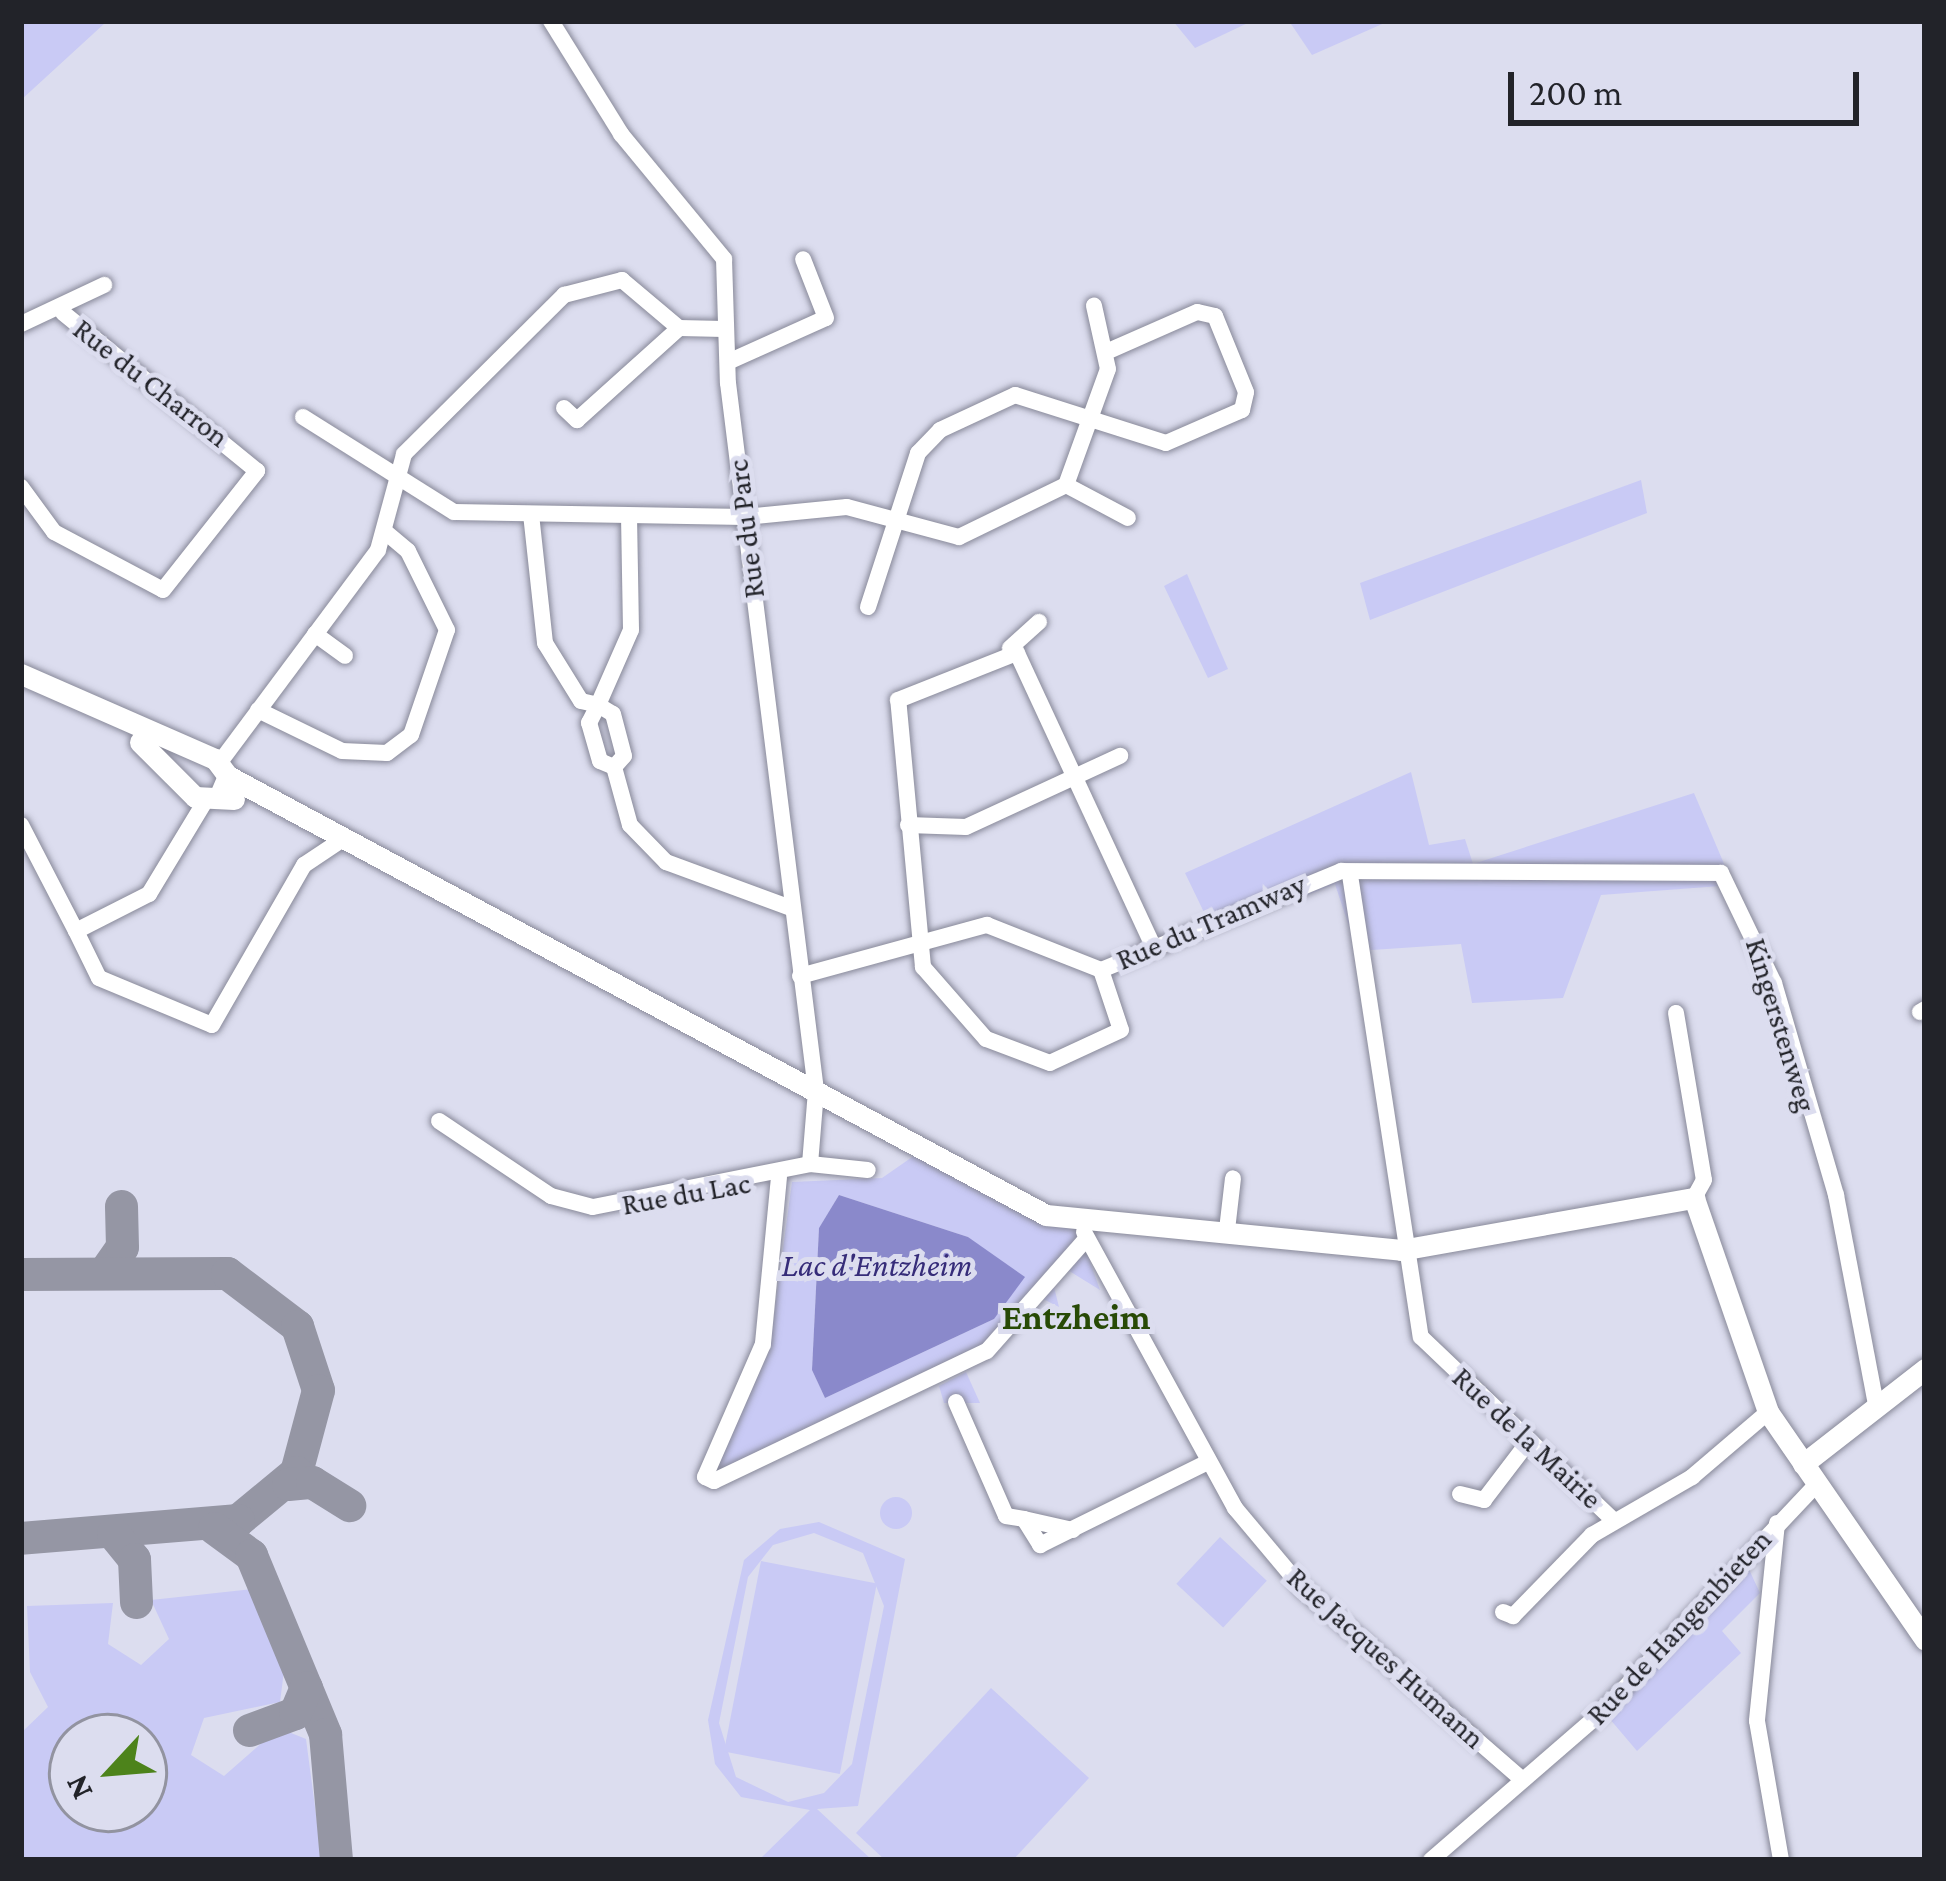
<!DOCTYPE html>
<html>
<head>
<meta charset="utf-8">
<style>
  body { margin:0 }
  #map { position:relative; width:1946px; height:1881px; overflow:hidden; background:#dcddef; font-family:"Crimson Pro",serif }
  div>[style] { position:absolute }
  [style*='--x'] { left:calc(var(--x)*1px); top:calc(var(--y)*1px); width:calc(var(--w)*1px); rotate:calc(var(--a)*1deg) }
  .green>* { inset:0; background:#c9caf5; transform-origin:0 0 }
  .round { border-radius:50% }
  .water>* { inset:0; background:#8a89cb }
  .taxiway>* { height:33px; margin:-16.5px; padding:0 16.5px; transform-origin:16.5px; border-radius:16.5px; background:#9596a4 }
  .roads { filter:drop-shadow(0 0 3px #888999) drop-shadow(0 0 3px #888999) }
  .minor>* { height:16px; margin:-8px; padding:0 8px; transform-origin:8px; border-radius:8px; background:#fff }
  .major>* { height:21px; margin:-10.5px; padding:0 10.5px; transform-origin:10.5px; border-radius:10.5px; background:#fff }
  span { translate:-50% -50%; white-space:nowrap; text-align:center; line-height:1.15; -webkit-text-stroke:10px #dcddef; paint-order:stroke }
  .street-label { font-size:30px; color:#222329 }
  .water-label { font-size:33px; color:#362c79; font-style:italic }
  .quarter-label { font-size:36px; color:#284a06; font-weight:700 }
  .frame { position:absolute; inset:0; border:24px solid #222329; pointer-events:none }
  .north { position:absolute; left:48px; top:1713px; width:120px; height:120px; box-sizing:border-box; background:#dcddef; border:3px solid #9293a0; border-radius:50%; rotate:244deg; font-size:33px; font-weight:700; line-height:48px; text-align:center; color:#222329 }
  .north::after { content:''; display:block; margin:auto; width:42px; height:54px; background:#4d831b; clip-path:polygon(50% 0,100% 100%,50% 72%,0 100%) }
  .scale { position:absolute; left:1508px; top:72px; width:351px; height:54px; box-sizing:border-box; border:6px solid #222329; border-top:0; padding-left:15px; font-size:36px; line-height:42px; white-space:nowrap; color:#222329; -webkit-text-stroke:9px #dcddef; paint-order:stroke }
</style>
</head>
<body>
<div id="map">
  <div class="green">
    <i style="clip-path:polygon(21px 21px,103px 21px,105px 23px,21px 100px)"></i>
    <i style="clip-path:polygon(1173px 21px,1252px 21px,1195px 48px)"></i>
    <i style="clip-path:polygon(1289px 21px,1389px 21px,1312px 55px)"></i>
    <i style="clip-path:polygon(1641px 480px,1647px 513px,1370px 620px,1360px 583px)"></i>
    <i style="clip-path:polygon(1187px 574px,1228px 669px,1208px 678px,1164px 586px)"></i>
    <i style="clip-path:polygon(1411px 772px,1429px 845px,1465px 839px,1473px 864px,1694px 793px,1733px 885px,1601px 895px,1563px 998px,1472px 1003px,1461px 944px,1357px 951px,1335px 884px,1214px 933px,1185px 873px)"></i>
    <i style="clip-path:polygon(evenodd,918px 1153px,1078px 1228px,1100px 1290px,1066px 1269px,1054px 1287px,1059px 1307px,1043px 1299px,999px 1338px,781px 1451px,712px 1472px,769px 1352px,792px 1182px,882px 1178px,918px 1153px,839px 1195px,968px 1237px,993px 1259px,994px 1319px,825px 1398px,812px 1370px,819px 1228px,839px 1195px)"></i>
    <i style="clip-path:polygon(966px 1372px,980px 1403px,944px 1403px,939px 1386px)"></i>
    <i class="round" style="left:880px;top:1497px;width:32px;height:32px"></i>
    <i style="clip-path:polygon(evenodd,819px 1522px,905px 1559px,858px 1806px,817px 1809px,872px 1860px,759px 1860px,810px 1810px,741px 1797px,715px 1764px,708px 1720px,744px 1560px,780px 1529px,819px 1522px,814px 1533px,863px 1553px,884px 1606px,852px 1764px,824px 1793px,788px 1802px,736px 1777px,719px 1723px,748px 1577px,773px 1545px,814px 1533px)"></i>
    <i style="left:1220px;top:1537px;width:64px;height:64px;rotate:43deg"></i>
    <i style="left:761px;top:1561px;width:118px;height:194px;rotate:11deg"></i>
    <i style="clip-path:polygon(1746px 1563px,1760px 1593px,1722px 1631px,1741px 1653px,1637px 1751px,1609px 1718px)"></i>
    <i style="clip-path:polygon(evenodd,253px 1589px,285px 1663px,280px 1702px,204px 1718px,191px 1755px,224px 1776px,265px 1740px,286px 1731px,306px 1739px,322px 1860px,21px 1860px,21px 1733px,48px 1707px,30px 1672px,27px 1606px,113px 1603px,108px 1644px,141px 1665px,169px 1639px,151px 1600px,253px 1589px,72px 1737px,144px 1737px,144px 1809px,72px 1809px,72px 1737px)"></i>
    <i style="clip-path:polygon(991px 1688px,1089px 1778px,1013px 1860px,885px 1860px,856px 1833px)"></i>
  </div>
  <div class="water">
    <i style="clip-path:polygon(839px 1195px,968px 1237px,1025px 1277px,994px 1319px,825px 1398px,812px 1370px,819px 1228px)"></i>
  </div>
  <div class="taxiway">
    <i style="--x:105;--y:1271;--w:29;--a:-55"></i>
    <i style="--x:122;--y:1247;--w:41;--a:-91.4"></i>
    <i style="--x:21;--y:1274;--w:206;--a:-0.3"></i>
    <i style="--x:227;--y:1273;--w:88;--a:37.1"></i>
    <i style="--x:297;--y:1326;--w:67;--a:71.8"></i>
    <i style="--x:318;--y:1390;--w:85;--a:105"></i>
    <i style="--x:296;--y:1472;--w:75;--a:140.4"></i>
    <i style="--x:238;--y:1520;--w:218;--a:175.3"></i>
    <i style="--x:288;--y:1484;--w:24;--a:-5"></i>
    <i style="--x:312;--y:1482;--w:44;--a:31.9"></i>
    <i style="--x:214;--y:1528;--w:46;--a:36.1"></i>
    <i style="--x:251;--y:1555;--w:194;--a:67.5"></i>
    <i style="--x:325;--y:1734;--w:126;--a:85"></i>
    <i style="--x:113;--y:1533;--w:33;--a:51"></i>
    <i style="--x:134;--y:1559;--w:43;--a:87.3"></i>
    <i style="--x:249;--y:1730;--w:49;--a:-20.3"></i>
    <i style="--x:295;--y:1713;--w:28;--a:-67"></i>
  </div>
  <div class="roads">
    <div class="minor">
      <i style="--x:551;--y:21;--w:133;--a:58.2"></i>
      <i style="--x:621;--y:134;--w:162;--a:50.5"></i>
      <i style="--x:724;--y:259;--w:124;--a:88.2"></i>
      <i style="--x:728;--y:383;--w:713;--a:82.91"></i>
      <i style="--x:816;--y:1091;--w:73;--a:94.7"></i>
      <i style="--x:21;--y:324;--w:92;--a:-25.2"></i>
      <i style="--x:728;--y:362;--w:107;--a:-24.2"></i>
      <i style="--x:826;--y:318;--w:63;--a:-111.3"></i>
      <i style="--x:564;--y:408;--w:18;--a:43"></i>
      <i style="--x:577;--y:420;--w:137;--a:-42"></i>
      <i style="--x:303;--y:417;--w:178;--a:32.2"></i>
      <i style="--x:454;--y:512;--w:291;--a:1"></i>
      <i style="--x:745;--y:517;--w:102;--a:-5.6"></i>
      <i style="--x:847;--y:507;--w:116;--a:15"></i>
      <i style="--x:959;--y:537;--w:119;--a:-25.9"></i>
      <i style="--x:1066;--y:485;--w:123;--a:-70.1"></i>
      <i style="--x:1108;--y:369;--w:65;--a:-102.5"></i>
      <i style="--x:1066;--y:485;--w:70;--a:28"></i>
      <i style="--x:21;--y:487;--w:56;--a:53.7"></i>
      <i style="--x:54;--y:532;--w:123;--a:28"></i>
      <i style="--x:163;--y:590;--w:152;--a:-51.7"></i>
      <i style="--x:257;--y:471;--w:250;--a:-140.8"></i>
      <i style="--x:531;--y:514;--w:130;--a:83.8"></i>
      <i style="--x:545;--y:643;--w:68;--a:58.2"></i>
      <i style="--x:581;--y:701;--w:17;--a:13"></i>
      <i style="--x:598;--y:705;--w:82;--a:-66.3"></i>
      <i style="--x:631;--y:630;--w:114;--a:-91"></i>
      <i style="--x:868;--y:607;--w:162;--a:-72"></i>
      <i style="--x:918;--y:453;--w:32;--a:-46"></i>
      <i style="--x:940;--y:430;--w:83;--a:-25"></i>
      <i style="--x:1015;--y:395;--w:158;--a:17.6"></i>
      <i style="--x:1166;--y:443;--w:83;--a:-23.5"></i>
      <i style="--x:1242;--y:410;--w:18;--a:-77"></i>
      <i style="--x:1246;--y:392;--w:82;--a:-112.2"></i>
      <i style="--x:1215;--y:316;--w:18;--a:-167"></i>
      <i style="--x:1197;--y:312;--w:94;--a:156.2"></i>
      <i style="--x:315;--y:634;--w:37;--a:36"></i>
      <i style="--x:1010;--y:648;--w:39;--a:-42"></i>
      <i style="--x:598;--y:705;--w:17;--a:31"></i>
      <i style="--x:613;--y:714;--w:43;--a:75.3"></i>
      <i style="--x:624;--y:756;--w:15;--a:132"></i>
      <i style="--x:614;--y:767;--w:15;--a:-157"></i>
      <i style="--x:600;--y:761;--w:40;--a:-106"></i>
      <i style="--x:589;--y:723;--w:20;--a:-63"></i>
      <i style="--x:258;--y:710;--w:93;--a:26"></i>
      <i style="--x:342;--y:751;--w:45;--a:2.5"></i>
      <i style="--x:387;--y:753;--w:30;--a:-37"></i>
      <i style="--x:411;--y:735;--w:111;--a:-71.1"></i>
      <i style="--x:447;--y:630;--w:88;--a:-116.3"></i>
      <i style="--x:408;--y:551;--w:30;--a:-140"></i>
      <i style="--x:220;--y:762;--w:264;--a:-53.3"></i>
      <i style="--x:378;--y:550;--w:99;--a:-74.8"></i>
      <i style="--x:404;--y:454;--w:226;--a:-44.8"></i>
      <i style="--x:564;--y:295;--w:60;--a:-14.5"></i>
      <i style="--x:622;--y:280;--w:75;--a:40.1"></i>
      <i style="--x:679;--y:328;--w:45;--a:1.3"></i>
      <i style="--x:614;--y:767;--w:60;--a:74.6"></i>
      <i style="--x:630;--y:825;--w:52;--a:45.8"></i>
      <i style="--x:666;--y:862;--w:133;--a:20.2"></i>
      <i style="--x:21;--y:825;--w:119;--a:62.6"></i>
      <i style="--x:76;--y:931;--w:82;--a:-26.9"></i>
      <i style="--x:149;--y:894;--w:110;--a:-58.8"></i>
      <i style="--x:908;--y:825;--w:58;--a:2"></i>
      <i style="--x:966;--y:827;--w:170;--a:-24.8"></i>
      <i style="--x:1350;--y:875;--w:467;--a:81.3"></i>
      <i style="--x:1421;--y:1337;--w:265;--a:43.6"></i>
      <i style="--x:76;--y:931;--w:52;--a:63.9"></i>
      <i style="--x:99;--y:978;--w:122;--a:22.6"></i>
      <i style="--x:212;--y:1025;--w:185;--a:-60.1"></i>
      <i style="--x:304;--y:865;--w:43;--a:-33.7"></i>
      <i style="--x:1101;--y:970;--w:63;--a:71.6"></i>
      <i style="--x:1121;--y:1030;--w:78;--a:155.1"></i>
      <i style="--x:1050;--y:1063;--w:68;--a:-159.4"></i>
      <i style="--x:986;--y:1039;--w:96;--a:-131.2"></i>
      <i style="--x:923;--y:967;--w:268;--a:-95.3"></i>
      <i style="--x:898;--y:700;--w:128;--a:-21.6"></i>
      <i style="--x:1017;--y:653;--w:323;--a:65.1"></i>
      <i style="--x:800;--y:976;--w:194;--a:-15.3"></i>
      <i style="--x:987;--y:925;--w:123;--a:21.5"></i>
      <i style="--x:1101;--y:970;--w:260;--a:-22.4"></i>
      <i style="--x:1341;--y:871;--w:380;--a:0.3"></i>
      <i style="--x:1721;--y:873;--w:122;--a:64.3"></i>
      <i style="--x:1774;--y:983;--w:221;--a:73.7"></i>
      <i style="--x:1836;--y:1195;--w:213;--a:79.2"></i>
      <i style="--x:1920;--y:1012;--w:6;--a:-31"></i>
      <i style="--x:1676;--y:1013;--w:169;--a:80.5"></i>
      <i style="--x:1704;--y:1180;--w:21;--a:119"></i>
      <i style="--x:439;--y:1121;--w:135;--a:33.8"></i>
      <i style="--x:551;--y:1196;--w:43;--a:14.7"></i>
      <i style="--x:593;--y:1207;--w:221;--a:-11.2"></i>
      <i style="--x:810;--y:1164;--w:58;--a:5.9"></i>
      <i style="--x:779;--y:1177;--w:168;--a:95.5"></i>
      <i style="--x:763;--y:1344;--w:145;--a:113.6"></i>
      <i style="--x:705;--y:1477;--w:10;--a:24"></i>
      <i style="--x:714;--y:1481;--w:302;--a:-25.5"></i>
      <i style="--x:987;--y:1351;--w:149;--a:-48.5"></i>
      <i style="--x:1227;--y:1230;--w:52;--a:-83.4"></i>
      <i style="--x:1084;--y:1232;--w:315;--a:61.3"></i>
      <i style="--x:1235;--y:1508;--w:106;--a:50"></i>
      <i style="--x:1303;--y:1589;--w:285;--a:41"></i>
      <i style="--x:956;--y:1402;--w:124;--a:66.3"></i>
      <i style="--x:1006;--y:1516;--w:18;--a:9"></i>
      <i style="--x:1024;--y:1519;--w:31;--a:58"></i>
      <i style="--x:1040;--y:1545;--w:187;--a:-26.3"></i>
      <i style="--x:1460;--y:1494;--w:25;--a:14"></i>
      <i style="--x:1484;--y:1500;--w:69;--a:-52.6"></i>
      <i style="--x:1024;--y:1519;--w:50;--a:12.7"></i>
      <i style="--x:1777;--y:1523;--w:199;--a:95.8"></i>
      <i style="--x:1757;--y:1721;--w:141;--a:80.2"></i>
      <i style="--x:1503;--y:1612;--w:11;--a:22"></i>
      <i style="--x:1513;--y:1616;--w:113;--a:-45.7"></i>
      <i style="--x:1592;--y:1535;--w:116;--a:-30.1"></i>
      <i style="--x:1692;--y:1477;--w:100;--a:-40.5"></i>
      <i style="--x:1431;--y:1860;--w:226;--a:-40.9"></i>
      <i style="--x:1602;--y:1712;--w:312;--a:-46.7"></i>
    </div>
    <div class="major">
      <i style="--x:21;--y:674;--w:212;--a:23.7"></i>
      <i style="--x:215;--y:759;--w:21;--a:53"></i>
      <i style="--x:228;--y:776;--w:21;--a:113"></i>
      <i style="--x:140;--y:742;--w:78;--a:45"></i>
      <i style="--x:195;--y:797;--w:39;--a:3"></i>
      <i style="--x:228;--y:776;--w:928;--a:28.22"></i>
      <i style="--x:1046;--y:1215;--w:357;--a:5.6"></i>
      <i style="--x:1401;--y:1250;--w:298;--a:-10.1"></i>
      <i style="--x:1694;--y:1198;--w:226;--a:70.9"></i>
      <i style="--x:1768;--y:1412;--w:277;--a:55.4"></i>
      <i style="--x:1803;--y:1464;--w:155;--a:-37.9"></i>
    </div>
  </div>
  <div class="street-label">
    <span style="left:151px;top:383px;rotate:38deg">Rue du Charron</span>
    <span style="left:746px;top:529px;rotate:-97deg">Rue du Parc</span>
    <span style="left:1211px;top:922px;rotate:-23deg">Rue du Tramway</span>
    <span style="left:1781px;top:1025px;rotate:73deg">Kingerstenweg</span>
    <span style="left:686px;top:1194px;rotate:-10deg">Rue du Lac</span>
    <span style="left:1527px;top:1438px;rotate:43deg">Rue de la Mairie</span>
    <span style="left:1679px;top:1627px;rotate:-47deg">Rue de Hangenbieten</span>
    <span style="left:1386px;top:1658px;rotate:42deg">Rue Jacques Humann</span>
  </div>
  <div class="water-label">
    <span style="left:877px;top:1265px">Lac d'Entzheim</span>
  </div>
  <div class="quarter-label">
    <span style="left:1076px;top:1318px">Entzheim</span>
  </div>
  <div class="frame"></div>
  <div class="north">N</div>
  <div class="scale">200 m</div>
</div>
</body>
</html>
